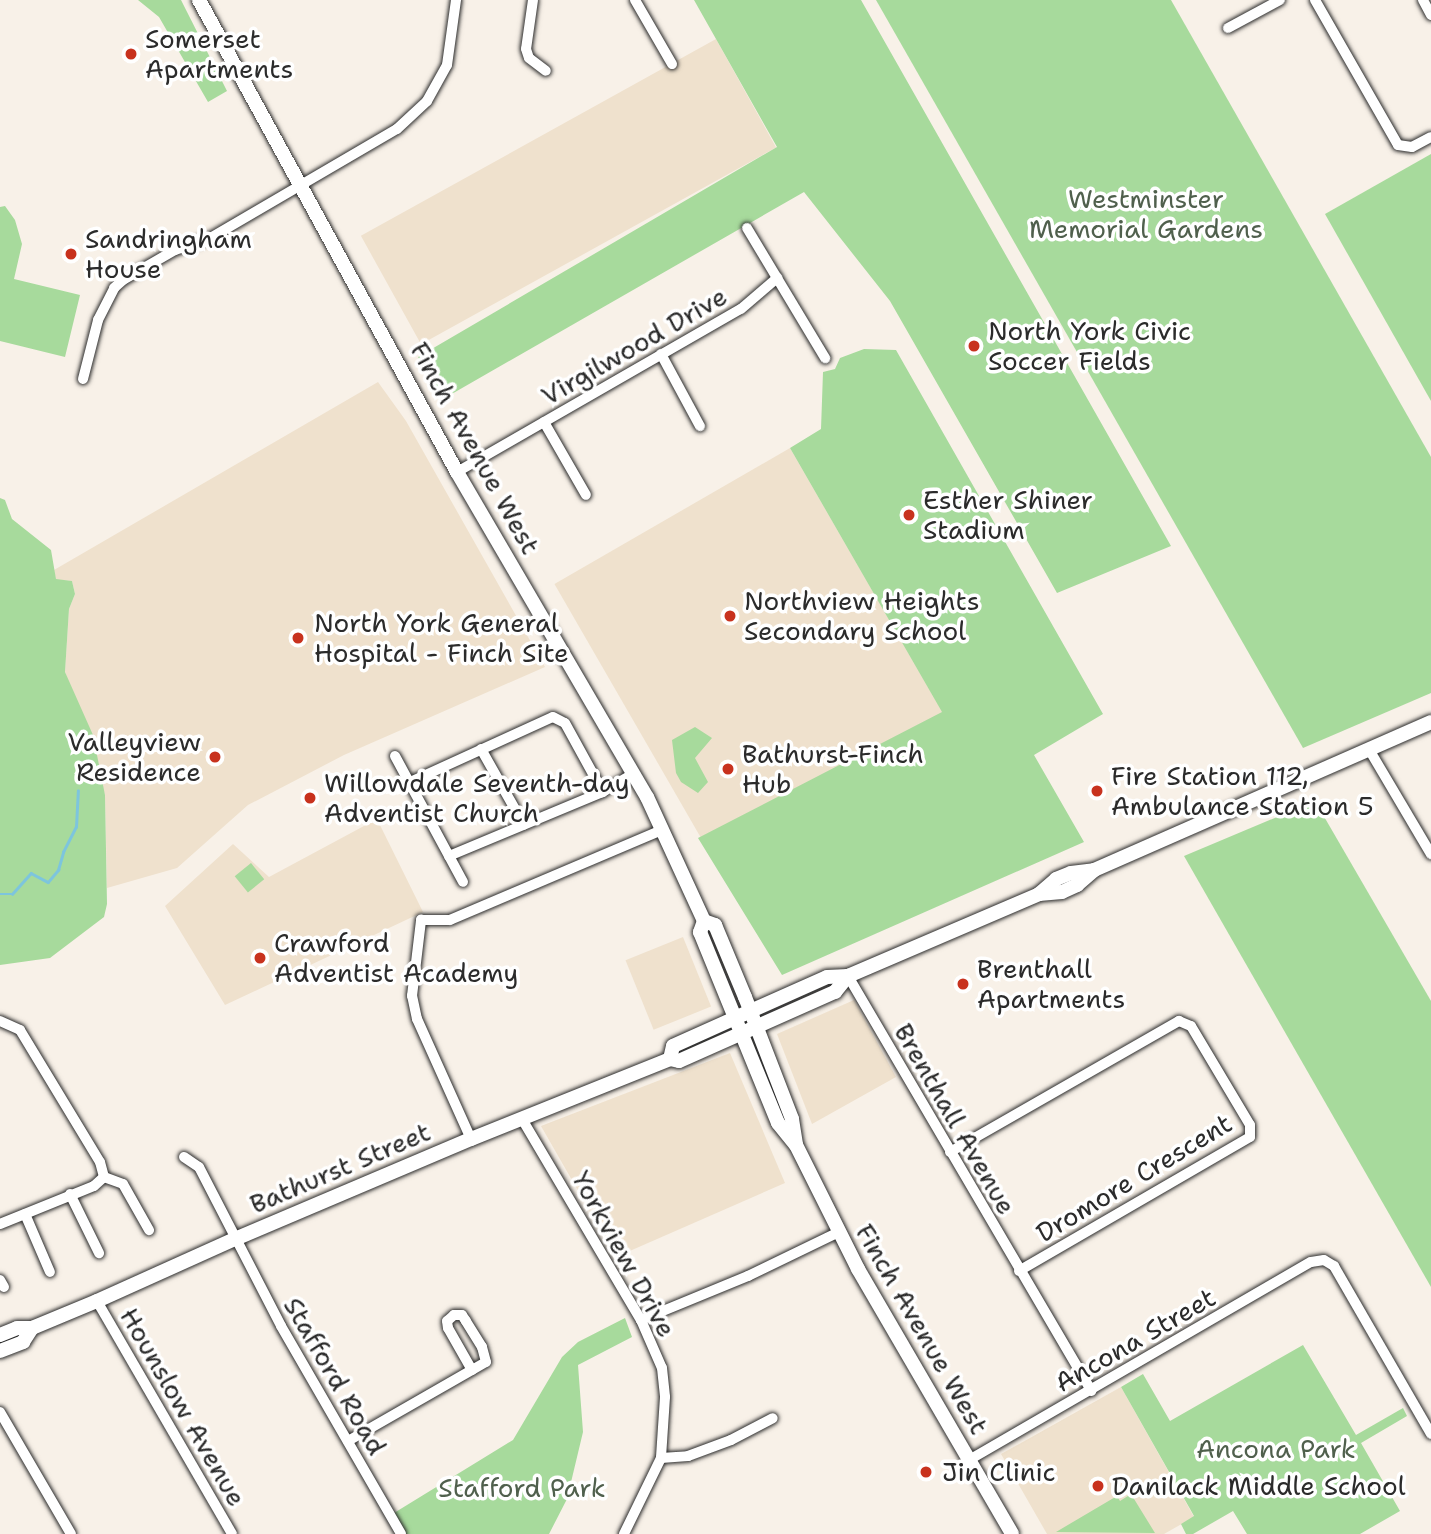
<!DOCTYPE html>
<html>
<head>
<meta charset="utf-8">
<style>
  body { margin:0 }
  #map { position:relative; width:1431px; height:1534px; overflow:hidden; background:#f8f1e8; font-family:"Shantell Sans",sans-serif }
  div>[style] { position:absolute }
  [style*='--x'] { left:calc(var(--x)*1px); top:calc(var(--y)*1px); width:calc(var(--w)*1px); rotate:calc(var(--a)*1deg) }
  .built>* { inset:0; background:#efe1cd; transform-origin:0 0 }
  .green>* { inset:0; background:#a7da9c; transform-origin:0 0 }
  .stream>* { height:2.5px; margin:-1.25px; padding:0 1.25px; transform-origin:1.25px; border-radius:1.25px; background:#7dc5dd }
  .roads { filter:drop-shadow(0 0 2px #2b2b2b) drop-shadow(0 0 2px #2b2b2b) }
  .minor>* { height:10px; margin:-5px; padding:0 5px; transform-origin:5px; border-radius:5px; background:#fff }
  .secondary>* { height:14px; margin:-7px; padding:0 7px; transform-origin:7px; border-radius:7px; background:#fff }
  .dots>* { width:19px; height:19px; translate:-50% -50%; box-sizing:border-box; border:4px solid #fff; border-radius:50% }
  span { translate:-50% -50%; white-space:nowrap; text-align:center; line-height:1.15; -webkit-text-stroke:7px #fff; paint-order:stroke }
  .poi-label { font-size:26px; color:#2b2b2b }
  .left { translate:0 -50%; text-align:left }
  .right { translate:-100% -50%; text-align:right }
  .park-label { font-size:26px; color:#50604d }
  .street-label { font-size:26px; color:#2b2b2b }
</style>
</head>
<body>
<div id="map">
  <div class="built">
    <i style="left:716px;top:39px;width:124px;height:406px;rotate:61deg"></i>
    <i style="clip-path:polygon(378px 382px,406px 421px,545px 667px,344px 755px,248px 805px,177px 868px,107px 888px,105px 795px,65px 672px,69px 609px,75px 594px,72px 581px,56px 580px,54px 570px)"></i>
    <i style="left:790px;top:448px;width:305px;height:272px;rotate:60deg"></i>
    <i style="clip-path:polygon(377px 819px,423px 912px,225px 1005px,165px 906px,233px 844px,269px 877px)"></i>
    <i style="left:683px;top:937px;width:75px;height:62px;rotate:68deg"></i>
    <i style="clip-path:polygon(854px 1000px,896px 1077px,812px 1124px,777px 1034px)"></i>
    <i style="clip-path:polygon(730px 1053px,785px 1183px,616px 1257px,541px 1126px)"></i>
    <i style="clip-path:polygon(1121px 1387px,1194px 1517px,1164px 1534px,1047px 1534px,1001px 1454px)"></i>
  </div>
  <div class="green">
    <i style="clip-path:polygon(138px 0,181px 0,227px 91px,208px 102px,159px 17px)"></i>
    <i style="clip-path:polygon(694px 0,861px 0,1171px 546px,1057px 593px,890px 301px,804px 192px,443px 399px,418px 357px,777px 147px)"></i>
    <i style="clip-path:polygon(876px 0,1171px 0,1431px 457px,1431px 693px,1303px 748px)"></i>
    <i style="clip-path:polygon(1431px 154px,1431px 401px,1325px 214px)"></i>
    <i style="clip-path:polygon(5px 206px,15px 220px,22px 244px,14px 279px,80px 295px,65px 357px,0 341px,0 207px)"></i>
    <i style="clip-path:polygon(864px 349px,896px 350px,1103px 714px,1034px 755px,1084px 842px,782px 975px,698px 838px,942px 712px,790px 448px,821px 429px,823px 372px,835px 369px,840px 358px)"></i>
    <i style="clip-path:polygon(0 498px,5px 500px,12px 519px,51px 550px,56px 579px,72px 581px,75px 594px,69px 609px,65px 672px,93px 735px,105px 795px,107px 904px,104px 917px,50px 958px,0 965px)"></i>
    <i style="clip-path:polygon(695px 727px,712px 738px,695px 758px,708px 782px,698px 793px,681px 782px,676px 773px,672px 740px)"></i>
    <i style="clip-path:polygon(1315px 801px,1431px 1001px,1431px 1287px,1184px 856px)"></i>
    <i style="left:251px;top:863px;width:21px;height:21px;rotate:51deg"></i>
    <i style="clip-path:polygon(625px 1318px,632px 1337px,578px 1365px,583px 1432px,567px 1499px,549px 1534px,406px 1534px,394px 1513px,513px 1440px,562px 1357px,578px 1342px)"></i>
    <i style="clip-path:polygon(1303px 1345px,1356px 1435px,1403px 1408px,1407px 1416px,1361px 1443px,1400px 1511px,1360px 1534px,1247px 1534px,1233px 1511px,1193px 1534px,1186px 1534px,1181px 1524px,1194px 1516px,1121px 1387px,1143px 1374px,1170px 1421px)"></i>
    <i style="clip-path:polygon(1131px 1494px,1155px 1533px,1056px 1532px,1117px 1496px,1120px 1501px)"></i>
  </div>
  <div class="stream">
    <i style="--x:0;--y:894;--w:12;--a:0"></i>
    <i style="--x:12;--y:894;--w:28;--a:-48"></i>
    <i style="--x:31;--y:873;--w:19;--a:28"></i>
    <i style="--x:48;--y:882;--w:16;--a:-50"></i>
    <i style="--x:58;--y:870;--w:19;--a:-74"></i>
    <i style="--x:63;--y:852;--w:28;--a:-63"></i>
    <i style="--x:76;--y:827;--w:36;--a:-87"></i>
  </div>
  <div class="roads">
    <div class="minor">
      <i style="--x:533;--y:0;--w:49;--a:98.1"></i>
      <i style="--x:526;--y:49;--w:9;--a:72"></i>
      <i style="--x:529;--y:58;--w:21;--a:37"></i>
      <i style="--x:635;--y:0;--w:74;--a:60"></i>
      <i style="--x:1315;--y:0;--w:167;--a:60.2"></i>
      <i style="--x:1398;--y:145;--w:14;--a:8"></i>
      <i style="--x:1412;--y:147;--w:21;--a:-28"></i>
      <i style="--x:1423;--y:0;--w:17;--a:62"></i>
      <i style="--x:1228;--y:28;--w:59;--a:-28.3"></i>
      <i style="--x:747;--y:228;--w:152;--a:59"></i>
      <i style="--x:661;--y:354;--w:82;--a:61.6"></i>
      <i style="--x:83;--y:379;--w:61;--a:-75.7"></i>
      <i style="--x:98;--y:320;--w:36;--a:-63"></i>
      <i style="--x:114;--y:288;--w:12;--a:-42"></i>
      <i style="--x:123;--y:280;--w:60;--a:-30"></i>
      <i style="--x:175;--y:250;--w:39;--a:-19"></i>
      <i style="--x:212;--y:237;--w:214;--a:-30.3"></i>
      <i style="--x:397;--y:129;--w:41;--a:-43"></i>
      <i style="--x:427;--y:101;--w:41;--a:-60.9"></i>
      <i style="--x:447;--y:65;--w:66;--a:-82.1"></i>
      <i style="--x:544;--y:422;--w:84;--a:60.1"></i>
      <i style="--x:457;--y:472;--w:327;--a:-29.9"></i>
      <i style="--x:741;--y:309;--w:48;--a:-40.7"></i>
      <i style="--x:481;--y:749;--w:87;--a:60.5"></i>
      <i style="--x:1370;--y:751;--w:120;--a:59.4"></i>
      <i style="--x:395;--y:756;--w:143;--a:61.6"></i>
      <i style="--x:408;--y:783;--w:159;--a:-24.5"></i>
      <i style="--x:553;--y:717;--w:13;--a:27"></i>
      <i style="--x:565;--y:723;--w:79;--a:61.2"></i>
      <i style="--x:449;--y:856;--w:164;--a:-22.6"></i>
      <i style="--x:600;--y:793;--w:39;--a:-30"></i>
      <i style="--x:848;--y:976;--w:481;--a:59.6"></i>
      <i style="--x:0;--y:1021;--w:22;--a:24"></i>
      <i style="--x:20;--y:1030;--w:154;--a:58.8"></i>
      <i style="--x:100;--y:1162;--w:16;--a:75"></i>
      <i style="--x:522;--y:1119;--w:234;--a:59.4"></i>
      <i style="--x:641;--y:1320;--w:52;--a:66.4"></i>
      <i style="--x:662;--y:1368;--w:29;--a:84"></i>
      <i style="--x:665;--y:1397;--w:61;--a:93.8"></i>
      <i style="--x:661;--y:1458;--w:85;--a:116"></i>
      <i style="--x:471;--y:1139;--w:132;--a:-114.2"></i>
      <i style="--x:417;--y:1019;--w:24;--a:-102"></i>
      <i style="--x:412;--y:996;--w:77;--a:-83.2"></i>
      <i style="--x:421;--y:920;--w:29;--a:0"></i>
      <i style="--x:450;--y:920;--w:228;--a:-23"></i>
      <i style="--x:950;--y:1152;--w:264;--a:-29.8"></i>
      <i style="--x:1179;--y:1021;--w:13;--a:23"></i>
      <i style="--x:1191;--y:1026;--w:115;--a:59.2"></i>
      <i style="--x:1250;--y:1125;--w:12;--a:90"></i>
      <i style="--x:1250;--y:1137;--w:267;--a:149.9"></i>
      <i style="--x:184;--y:1157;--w:18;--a:34"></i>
      <i style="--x:199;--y:1167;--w:179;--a:62.7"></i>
      <i style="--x:281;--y:1326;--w:240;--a:60"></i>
      <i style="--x:104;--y:1177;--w:20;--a:20"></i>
      <i style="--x:123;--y:1184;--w:53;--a:60.5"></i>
      <i style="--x:70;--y:1194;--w:66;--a:63.8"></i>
      <i style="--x:25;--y:1214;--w:63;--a:66.7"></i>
      <i style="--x:0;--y:1224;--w:101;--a:-22"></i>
      <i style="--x:94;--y:1186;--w:13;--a:-42"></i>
      <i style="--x:0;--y:1280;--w:8;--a:60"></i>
      <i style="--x:97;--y:1301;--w:269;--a:59.9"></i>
      <i style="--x:641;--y:1320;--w:116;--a:-22.4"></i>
      <i style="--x:748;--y:1276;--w:101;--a:-25.8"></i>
      <i style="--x:0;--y:1412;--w:141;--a:59.8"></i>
      <i style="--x:348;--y:1441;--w:143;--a:-29.8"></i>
      <i style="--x:472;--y:1370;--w:16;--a:-30"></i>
      <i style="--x:486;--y:1362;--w:16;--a:-105"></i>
      <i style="--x:482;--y:1347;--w:31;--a:-122"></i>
      <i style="--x:466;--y:1321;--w:7;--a:-124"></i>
      <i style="--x:462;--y:1315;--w:8;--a:180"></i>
      <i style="--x:454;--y:1315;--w:9;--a:139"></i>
      <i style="--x:447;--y:1321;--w:7;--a:82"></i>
      <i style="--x:448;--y:1328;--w:48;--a:60.3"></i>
      <i style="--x:661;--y:1458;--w:27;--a:-4"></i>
      <i style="--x:688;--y:1456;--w:46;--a:-20.4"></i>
      <i style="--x:731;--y:1440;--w:47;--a:-27.6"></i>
      <i style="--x:969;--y:1460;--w:395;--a:-30.1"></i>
      <i style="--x:1311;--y:1262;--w:13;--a:-9"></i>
      <i style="--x:1324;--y:1260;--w:12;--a:31"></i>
      <i style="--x:1334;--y:1266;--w:194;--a:60"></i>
    </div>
    <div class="secondary">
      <i style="--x:199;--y:0;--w:538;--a:61.34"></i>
      <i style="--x:457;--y:472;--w:376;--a:59.7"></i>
      <i style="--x:647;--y:797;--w:136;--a:65.3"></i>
      <i style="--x:704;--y:921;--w:12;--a:110"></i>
      <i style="--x:700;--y:932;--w:206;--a:67.8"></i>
      <i style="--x:778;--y:1123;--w:28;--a:51"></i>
      <i style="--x:796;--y:1145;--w:139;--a:63.4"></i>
      <i style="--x:858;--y:1269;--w:306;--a:59.8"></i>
      <i style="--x:1039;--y:894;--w:23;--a:-5"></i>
      <i style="--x:1062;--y:892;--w:17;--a:-25"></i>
      <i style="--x:1077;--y:885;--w:23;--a:-41"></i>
      <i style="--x:704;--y:921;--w:12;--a:20"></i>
      <i style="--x:715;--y:925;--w:78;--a:67.4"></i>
      <i style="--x:745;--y:997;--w:131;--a:68.9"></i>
      <i style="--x:792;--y:1119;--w:26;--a:81"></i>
      <i style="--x:670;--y:1059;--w:13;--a:-77"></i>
      <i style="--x:673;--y:1046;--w:68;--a:-24.3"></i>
      <i style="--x:735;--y:1018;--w:101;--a:-24"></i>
      <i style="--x:827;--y:977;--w:21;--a:-3"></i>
      <i style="--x:848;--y:976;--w:208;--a:-23.2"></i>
      <i style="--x:1039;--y:894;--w:23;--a:-41"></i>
      <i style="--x:1056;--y:879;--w:16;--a:-22"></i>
      <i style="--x:1071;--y:873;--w:23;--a:-7"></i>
      <i style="--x:1094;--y:870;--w:368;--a:-23.7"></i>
      <i style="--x:0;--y:1335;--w:18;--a:-22"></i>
      <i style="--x:17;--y:1328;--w:15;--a:0"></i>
      <i style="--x:32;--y:1328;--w:70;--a:-22.6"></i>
      <i style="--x:97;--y:1301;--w:151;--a:-24.2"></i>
      <i style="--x:235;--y:1239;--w:256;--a:-23"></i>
      <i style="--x:471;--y:1139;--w:214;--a:-21.9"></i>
      <i style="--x:670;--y:1059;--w:9;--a:13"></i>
      <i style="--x:679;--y:1061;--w:171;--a:-23.9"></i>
      <i style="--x:835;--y:992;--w:21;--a:-51"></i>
      <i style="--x:0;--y:1351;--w:25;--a:-21"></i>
      <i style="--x:23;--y:1342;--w:17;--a:-57"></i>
    </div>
  </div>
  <div class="dots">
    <i style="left:131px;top:54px;background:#c8321e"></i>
    <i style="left:71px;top:254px;background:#c8321e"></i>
    <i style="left:974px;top:346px;background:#c8321e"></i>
    <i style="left:909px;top:515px;background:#c8321e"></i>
    <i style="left:730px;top:616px;background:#c8321e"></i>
    <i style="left:298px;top:638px;background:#c8321e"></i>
    <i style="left:215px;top:757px;background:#c8321e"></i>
    <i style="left:728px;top:769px;background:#c8321e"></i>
    <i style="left:1097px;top:791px;background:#c8321e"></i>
    <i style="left:310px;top:798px;background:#c8321e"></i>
    <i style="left:260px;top:958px;background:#c8321e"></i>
    <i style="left:963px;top:984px;background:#c8321e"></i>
    <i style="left:926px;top:1472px;background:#c8321e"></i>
    <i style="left:1098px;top:1486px;background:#c8321e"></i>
  </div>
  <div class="poi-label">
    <span class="left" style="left:145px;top:54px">Somerset<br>Apartments</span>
    <span class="left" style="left:85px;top:254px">Sandringham<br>House</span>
    <span class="left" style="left:988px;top:346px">North York Civic<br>Soccer Fields</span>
    <span class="left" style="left:923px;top:515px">Esther Shiner<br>Stadium</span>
    <span class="left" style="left:744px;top:616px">Northview Heights<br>Secondary School</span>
    <span class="left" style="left:314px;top:638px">North York General<br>Hospital - Finch Site</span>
    <span class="right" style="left:201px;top:757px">Valleyview<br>Residence</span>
    <span class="left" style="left:742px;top:769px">Bathurst-Finch<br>Hub</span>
    <span class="left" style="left:1111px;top:791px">Fire Station 112,<br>Ambulance Station 5</span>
    <span class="left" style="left:324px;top:798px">Willowdale Seventh-day<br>Adventist Church</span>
    <span class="left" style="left:274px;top:958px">Crawford<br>Adventist Academy</span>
    <span class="left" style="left:977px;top:984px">Brenthall<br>Apartments</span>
    <span class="left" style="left:942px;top:1472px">Jin Clinic</span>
    <span class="left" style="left:1112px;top:1486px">Danilack Middle School</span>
  </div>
  <div class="park-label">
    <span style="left:1146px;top:214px">Westminster<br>Memorial Gardens</span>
    <span style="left:1276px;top:1449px">Ancona Park</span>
    <span style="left:522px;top:1488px">Stafford Park</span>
  </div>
  <div class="street-label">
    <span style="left:634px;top:346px;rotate:-30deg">Virgilwood Drive</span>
    <span style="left:475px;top:448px;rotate:61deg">Finch Avenue West</span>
    <span style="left:955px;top:1119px;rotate:60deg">Brenthall Avenue</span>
    <span style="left:340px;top:1168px;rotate:-23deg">Bathurst Street</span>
    <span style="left:1134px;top:1178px;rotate:-31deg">Dromore Crescent</span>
    <span style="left:624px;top:1254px;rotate:61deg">Yorkview Drive</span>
    <span style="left:922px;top:1329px;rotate:60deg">Finch Avenue West</span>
    <span style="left:1135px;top:1340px;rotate:-30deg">Ancona Street</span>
    <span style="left:335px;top:1376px;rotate:60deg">Stafford Road</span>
    <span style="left:183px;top:1407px;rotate:60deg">Hounslow Avenue</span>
  </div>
</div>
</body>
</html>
